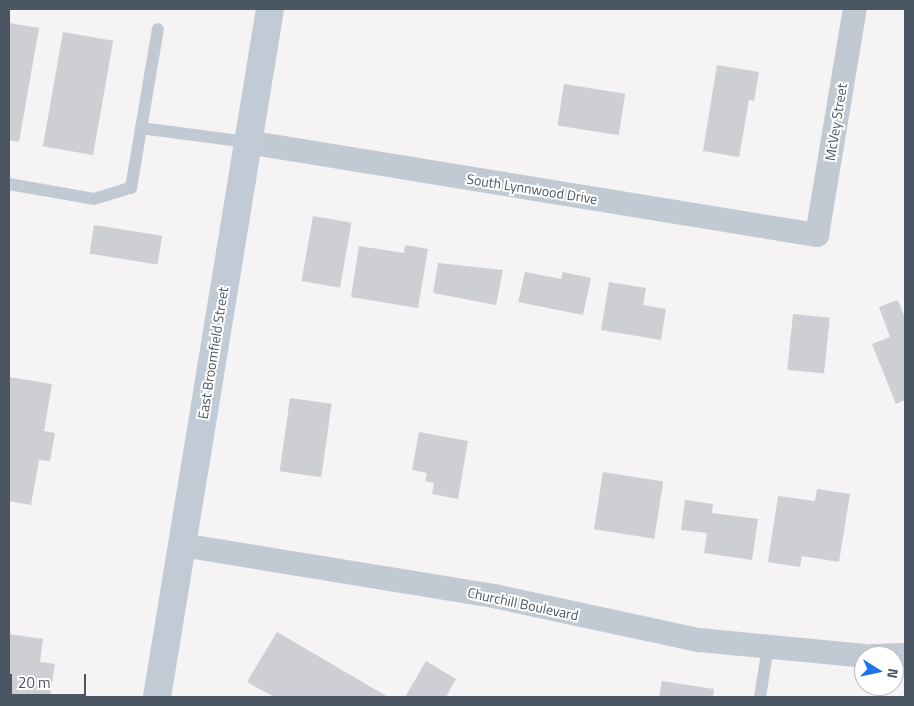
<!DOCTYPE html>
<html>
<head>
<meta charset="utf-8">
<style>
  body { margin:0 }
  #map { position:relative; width:914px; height:706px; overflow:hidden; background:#f5f3f3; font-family:"Titillium Web",sans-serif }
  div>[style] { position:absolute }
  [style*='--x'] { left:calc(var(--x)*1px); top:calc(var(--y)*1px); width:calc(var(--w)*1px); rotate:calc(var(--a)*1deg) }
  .building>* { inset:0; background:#cdcfd5; transform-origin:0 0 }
  .service>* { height:12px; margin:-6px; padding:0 6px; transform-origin:6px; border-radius:6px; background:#c1cad2 }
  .minor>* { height:24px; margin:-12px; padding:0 12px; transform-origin:12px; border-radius:12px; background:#c1cad2 }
  .secondary>* { height:28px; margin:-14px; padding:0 14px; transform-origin:14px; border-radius:14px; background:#c1cbd6 }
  span { translate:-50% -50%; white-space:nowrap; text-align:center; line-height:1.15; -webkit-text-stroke:4px #fff; paint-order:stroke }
  .street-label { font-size:14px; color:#4a5661 }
  .frame { position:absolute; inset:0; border:10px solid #4a5661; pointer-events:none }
  .north { position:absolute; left:854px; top:646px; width:50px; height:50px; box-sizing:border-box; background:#fff; border:1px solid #b7bbc0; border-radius:50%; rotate:100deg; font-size:14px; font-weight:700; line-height:20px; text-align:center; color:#4a5661 }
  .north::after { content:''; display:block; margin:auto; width:18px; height:22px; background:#1a73e8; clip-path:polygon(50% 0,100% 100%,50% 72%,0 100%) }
  .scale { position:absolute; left:10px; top:674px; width:76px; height:22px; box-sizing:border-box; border:2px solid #4a5661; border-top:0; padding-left:6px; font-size:15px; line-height:18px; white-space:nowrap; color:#4a5661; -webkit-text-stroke:4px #fff; paint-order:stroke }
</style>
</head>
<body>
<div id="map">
  <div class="building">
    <i style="clip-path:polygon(9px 23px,39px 28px,19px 142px,9px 140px)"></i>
    <i style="left:63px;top:32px;width:51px;height:116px;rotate:10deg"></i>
    <i style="clip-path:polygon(717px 65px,759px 72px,754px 101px,749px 100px,739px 157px,703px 151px)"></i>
    <i style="left:564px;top:84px;width:62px;height:42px;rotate:9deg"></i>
    <i style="left:313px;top:216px;width:39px;height:66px;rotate:10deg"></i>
    <i style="left:94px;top:225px;width:69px;height:29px;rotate:9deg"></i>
    <i style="clip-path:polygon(405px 245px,428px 249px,418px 308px,351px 297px,359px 246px,404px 253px)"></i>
    <i style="clip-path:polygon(438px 263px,503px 270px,496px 305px,433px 293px)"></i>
    <i style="clip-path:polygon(525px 272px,561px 279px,563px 272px,591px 278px,583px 315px,518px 302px)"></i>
    <i style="clip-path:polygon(609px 282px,646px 288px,643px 305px,666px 309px,661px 340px,601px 330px)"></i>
    <i style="clip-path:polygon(898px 300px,905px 318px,905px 400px,896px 404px,872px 344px,890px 337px,879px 307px)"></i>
    <i style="left:793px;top:314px;width:37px;height:56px;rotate:6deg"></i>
    <i style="clip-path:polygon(9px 377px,52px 384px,44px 431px,55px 433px,50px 461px,39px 460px,31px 505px,9px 501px)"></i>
    <i style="left:290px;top:398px;width:42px;height:74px;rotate:8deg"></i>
    <i style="clip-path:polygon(419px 432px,468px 441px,458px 499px,432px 494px,434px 483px,425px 481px,427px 473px,412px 470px)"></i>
    <i style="left:603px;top:472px;width:61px;height:58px;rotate:9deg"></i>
    <i style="clip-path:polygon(817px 489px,850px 494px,839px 562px,802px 556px,800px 567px,768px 562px,778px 496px,815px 501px)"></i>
    <i style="clip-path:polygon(685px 500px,713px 504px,712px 513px,758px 519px,752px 560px,704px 553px,707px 533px,681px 530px)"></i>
    <i style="clip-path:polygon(277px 632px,388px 697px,274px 697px,247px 682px)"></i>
    <i style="clip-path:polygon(9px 634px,43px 639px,40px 662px,55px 664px,50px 697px,9px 697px)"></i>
    <i style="clip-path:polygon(426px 661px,456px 679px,446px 697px,405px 697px)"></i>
    <i style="clip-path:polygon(662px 681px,714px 689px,713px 697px,659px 697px)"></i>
  </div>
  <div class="service">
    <i style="--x:141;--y:128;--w:107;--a:7.5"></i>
    <i style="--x:9;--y:184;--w:86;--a:10"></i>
    <i style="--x:94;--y:199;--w:39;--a:-17"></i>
    <i style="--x:131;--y:188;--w:161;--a:-80.4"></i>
    <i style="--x:760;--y:697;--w:51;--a:-80.9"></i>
  </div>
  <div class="minor">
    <i style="--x:247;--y:142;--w:578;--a:9.27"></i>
    <i style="--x:817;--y:235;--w:229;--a:-80.5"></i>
    <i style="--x:182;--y:545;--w:320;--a:9.3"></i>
    <i style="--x:498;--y:597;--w:206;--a:12.1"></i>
    <i style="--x:699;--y:640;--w:166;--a:5.5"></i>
    <i style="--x:873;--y:656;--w:32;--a:-2"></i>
  </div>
  <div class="secondary">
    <i style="--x:157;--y:697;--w:697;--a:-80.67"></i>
  </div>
  <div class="street-label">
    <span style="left:836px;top:122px;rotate:-81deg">McVey Street</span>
    <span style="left:532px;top:189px;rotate:9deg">South Lynnwood Drive</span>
    <span style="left:213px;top:353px;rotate:-81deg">East Broomfield Street</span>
    <span style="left:523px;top:604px;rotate:12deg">Churchill Boulevard</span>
  </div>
  <div class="frame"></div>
  <div class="north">N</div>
  <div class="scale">20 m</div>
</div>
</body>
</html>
